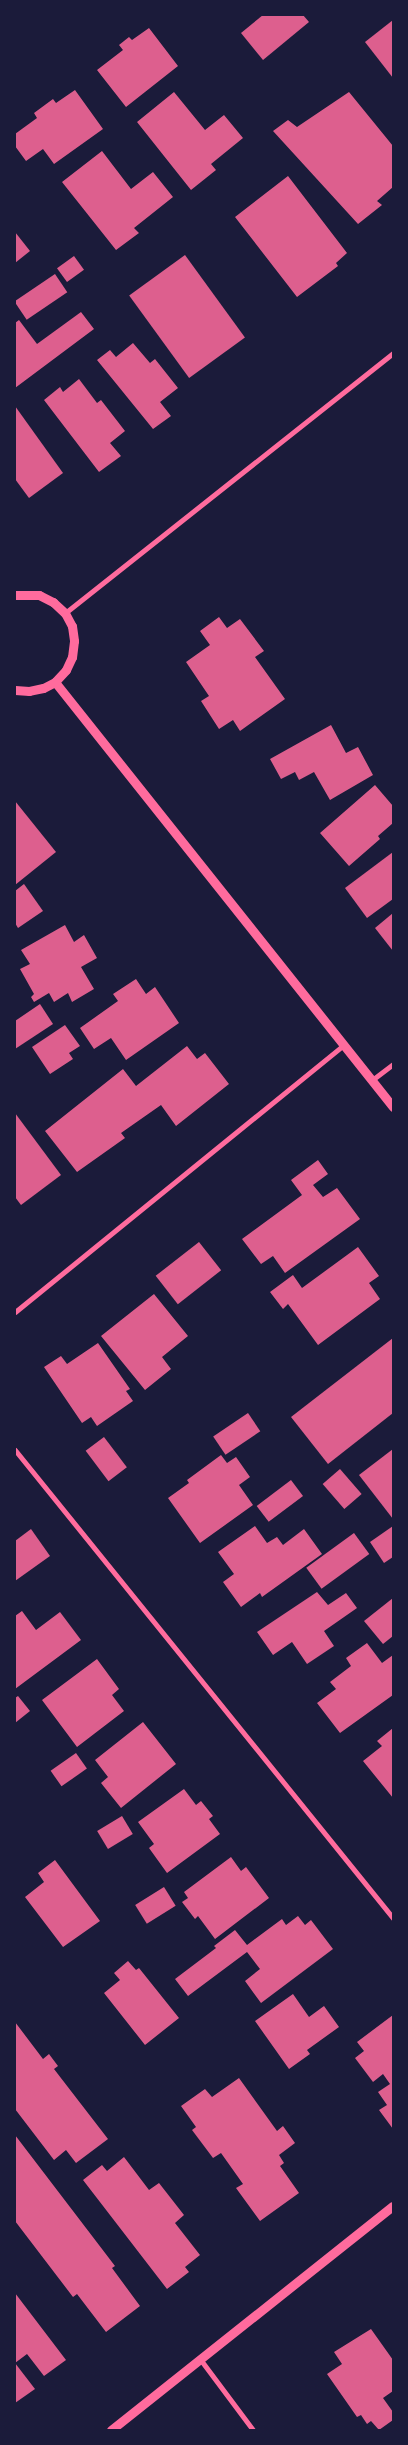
<!DOCTYPE html>
<html>
<head>
<meta charset="utf-8">
<style>
  body { margin:0 }
  #map { position:relative; width:408px; height:2445px; overflow:hidden; background:#1b1b3a; font-family:"Varela Round",sans-serif }
  div>[style] { position:absolute }
  [style*='--x'] { left:calc(var(--x)*1px); top:calc(var(--y)*1px); width:calc(var(--w)*1px); rotate:calc(var(--a)*1deg) }
  .building>* { inset:0; background:#dd5f8e; transform-origin:0 0 }
  .minor>* { height:5px; margin:-2.5px; padding:0 2.5px; transform-origin:2.5px; border-radius:2.5px; background:#ff6b9d }
  .tertiary>* { height:9px; margin:-4.5px; padding:0 4.5px; transform-origin:4.5px; border-radius:4.5px; background:#ff6b9d }
  span { translate:-50% -50%; white-space:nowrap; text-align:center; line-height:1.15; -webkit-text-stroke:5px #1b1b3a; paint-order:stroke }
  .frame { position:absolute; inset:0; border:16px solid #1b1b3a; pointer-events:none }
</style>
</head>
<body>
<div id="map">
  <div class="building">
    <i style="clip-path:polygon(263px 15px,303px 15px,309px 22px,263px 60px,241px 33px)"></i>
    <i style="clip-path:polygon(393px 20px,393px 78px,365px 42px)"></i>
    <i style="clip-path:polygon(149px 28px,178px 66px,126px 107px,97px 70px,123px 50px,119px 45px,129px 37px,132px 40px)"></i>
    <i style="clip-path:polygon(75px 90px,103px 129px,54px 164px,43px 149px,26px 161px,15px 146px,15px 134px,37px 118px,34px 113px,53px 99px,56px 103px)"></i>
    <i style="clip-path:polygon(174px 92px,205px 130px,224px 115px,243px 138px,211px 164px,216px 170px,191px 190px,137px 122px)"></i>
    <i style="clip-path:polygon(349px 92px,393px 146px,393px 187px,377px 201px,382px 205px,358px 224px,273px 131px,288px 120px,297px 127px)"></i>
    <i style="clip-path:polygon(102px 151px,131px 189px,153px 172px,173px 197px,134px 228px,139px 233px,116px 250px,62px 182px)"></i>
    <i style="clip-path:polygon(288px 176px,347px 253px,336px 263px,338px 266px,297px 297px,235px 217px)"></i>
    <i style="clip-path:polygon(15px 232px,30px 251px,15px 263px)"></i>
    <i style="left:185px;top:255px;width:102px;height:69px;rotate:54deg"></i>
    <i style="left:74px;top:256px;width:17px;height:21px;rotate:54deg"></i>
    <i style="left:55px;top:274px;width:22px;height:49px;rotate:56deg"></i>
    <i style="clip-path:polygon(81px 312px,94px 329px,15px 388px,15px 323px,19px 320px,37px 344px)"></i>
    <i style="clip-path:polygon(133px 343px,150px 363px,155px 359px,178px 388px,160px 402px,171px 416px,153px 429px,97px 360px,110px 350px,116px 357px)"></i>
    <i style="clip-path:polygon(79px 379px,97px 403px,101px 400px,125px 431px,110px 443px,121px 456px,99px 472px,44px 400px,60px 387px,63px 392px)"></i>
    <i style="clip-path:polygon(15px 406px,63px 473px,29px 498px,15px 479px)"></i>
    <i style="clip-path:polygon(219px 617px,227px 628px,240px 619px,264px 651px,255px 657px,285px 699px,240px 731px,233px 720px,219px 729px,201px 701px,209px 696px,186px 662px,210px 645px,200px 631px)"></i>
    <i style="clip-path:polygon(331px 725px,346px 753px,358px 747px,373px 775px,330px 800px,314px 772px,299px 780px,295px 772px,281px 779px,270px 759px)"></i>
    <i style="clip-path:polygon(375px 785px,393px 806px,393px 823px,378px 836px,380px 839px,349px 866px,320px 833px)"></i>
    <i style="clip-path:polygon(15px 801px,56px 852px,15px 885px)"></i>
    <i style="clip-path:polygon(393px 852px,393px 899px,367px 918px,345px 888px)"></i>
    <i style="clip-path:polygon(24px 884px,43px 911px,18px 928px,15px 923px,15px 891px)"></i>
    <i style="clip-path:polygon(393px 913px,393px 951px,375px 928px)"></i>
    <i style="clip-path:polygon(65px 925px,74px 942px,84px 935px,97px 958px,81px 967px,94px 989px,72px 1002px,68px 993px,54px 1002px,49px 993px,34px 1002px,31px 997px,34px 994px,20px 969px,30px 964px,21px 950px)"></i>
    <i style="clip-path:polygon(136px 979px,146px 994px,155px 987px,179px 1023px,126px 1060px,111px 1038px,94px 1049px,80px 1028px,118px 1001px,113px 994px)"></i>
    <i style="clip-path:polygon(40px 1004px,53px 1024px,15px 1049px,15px 1021px)"></i>
    <i style="clip-path:polygon(65px 1025px,80px 1046px,69px 1053px,73px 1059px,50px 1074px,32px 1047px)"></i>
    <i style="clip-path:polygon(187px 1046px,197px 1059px,205px 1053px,229px 1084px,176px 1126px,161px 1105px,121px 1133px,125px 1138px,77px 1172px,45px 1131px,123px 1069px,136px 1086px)"></i>
    <i style="clip-path:polygon(15px 1113px,61px 1175px,21px 1205px,15px 1197px)"></i>
    <i style="clip-path:polygon(318px 1160px,328px 1174px,313px 1185px,323px 1197px,337px 1188px,360px 1219px,285px 1273px,273px 1256px,261px 1264px,242px 1239px,302px 1195px,291px 1180px)"></i>
    <i style="left:199px;top:1242px;width:36px;height:55px;rotate:52deg"></i>
    <i style="clip-path:polygon(358px 1247px,379px 1276px,369px 1283px,380px 1299px,318px 1345px,288px 1304px,283px 1309px,270px 1292px,293px 1275px,302px 1288px)"></i>
    <i style="clip-path:polygon(154px 1294px,188px 1336px,162px 1357px,171px 1369px,145px 1390px,101px 1336px)"></i>
    <i style="clip-path:polygon(393px 1338px,393px 1413px,328px 1464px,291px 1417px)"></i>
    <i style="clip-path:polygon(98px 1343px,130px 1389px,126px 1391px,133px 1401px,97px 1426px,91px 1417px,82px 1423px,44px 1367px,61px 1356px,67px 1364px)"></i>
    <i style="left:248px;top:1413px;width:22px;height:42px;rotate:56deg"></i>
    <i style="left:104px;top:1437px;width:38px;height:23px;rotate:53deg"></i>
    <i style="clip-path:polygon(393px 1449px,393px 1519px,359px 1475px)"></i>
    <i style="clip-path:polygon(221px 1455px,227px 1463px,236px 1457px,250px 1477px,239px 1485px,253px 1505px,200px 1543px,168px 1498px,189px 1483px,187px 1480px)"></i>
    <i style="left:340px;top:1469px;width:33px;height:23px;rotate:49deg"></i>
    <i style="left:291px;top:1480px;width:20px;height:43px;rotate:53deg"></i>
    <i style="clip-path:polygon(255px 1526px,267px 1543px,277px 1537px,283px 1545px,304px 1529px,322px 1554px,262px 1597px,260px 1593px,241px 1607px,223px 1582px,234px 1574px,218px 1552px)"></i>
    <i style="clip-path:polygon(393px 1526px,393px 1557px,384px 1563px,370px 1542px)"></i>
    <i style="clip-path:polygon(31px 1529px,50px 1556px,15px 1581px,15px 1541px)"></i>
    <i style="left:354px;top:1533px;width:26px;height:59px;rotate:54deg"></i>
    <i style="clip-path:polygon(317px 1592px,328px 1605px,346px 1593px,357px 1608px,324px 1631px,334px 1646px,307px 1664px,292px 1642px,273px 1655px,257px 1632px)"></i>
    <i style="clip-path:polygon(393px 1598px,393px 1636px,383px 1644px,364px 1621px)"></i>
    <i style="clip-path:polygon(22px 1611px,36px 1630px,60px 1612px,81px 1640px,15px 1689px,15px 1616px)"></i>
    <i style="clip-path:polygon(367px 1643px,382px 1663px,393px 1655px,393px 1695px,340px 1733px,317px 1703px,336px 1689px,330px 1682px,351px 1666px,346px 1658px)"></i>
    <i style="clip-path:polygon(97px 1659px,119px 1689px,112px 1695px,124px 1711px,77px 1747px,42px 1700px)"></i>
    <i style="clip-path:polygon(18px 1696px,30px 1711px,15px 1723px,15px 1698px)"></i>
    <i style="clip-path:polygon(143px 1722px,176px 1764px,121px 1808px,101px 1783px,108px 1777px,95px 1760px)"></i>
    <i style="clip-path:polygon(393px 1728px,393px 1798px,363px 1761px,382px 1746px,377px 1741px)"></i>
    <i style="left:76px;top:1753px;width:19px;height:31px;rotate:55deg"></i>
    <i style="clip-path:polygon(184px 1789px,196px 1805px,201px 1801px,213px 1816px,209px 1819px,220px 1834px,167px 1873px,149px 1848px,154px 1844px,138px 1822px)"></i>
    <i style="left:122px;top:1816px;width:21px;height:29px;rotate:59deg"></i>
    <i style="clip-path:polygon(231px 1857px,241px 1871px,246px 1867px,269px 1898px,215px 1939px,198px 1916px,195px 1919px,182px 1902px,188px 1898px,184px 1892px)"></i>
    <i style="clip-path:polygon(55px 1860px,100px 1921px,63px 1947px,25px 1897px,44px 1882px,38px 1873px)"></i>
    <i style="left:164px;top:1887px;width:22px;height:34px;rotate:58deg"></i>
    <i style="clip-path:polygon(298px 1916px,305px 1925px,311px 1920px,333px 1949px,261px 2003px,245px 1981px,260px 1969px,247px 1952px,188px 1996px,175px 1979px,216px 1948px,214px 1946px,235px 1930px,247px 1945px,282px 1919px,286px 1925px)"></i>
    <i style="clip-path:polygon(128px 1961px,136px 1970px,139px 1968px,179px 2018px,145px 2045px,104px 1993px,120px 1980px,114px 1973px)"></i>
    <i style="clip-path:polygon(293px 1994px,309px 2017px,324px 2006px,339px 2027px,307px 2050px,310px 2054px,289px 2069px,255px 2021px)"></i>
    <i style="clip-path:polygon(393px 2015px,393px 2129px,379px 2110px,387px 2105px,378px 2092px,390px 2084px,383px 2074px,373px 2082px,355px 2058px,364px 2051px,357px 2042px)"></i>
    <i style="clip-path:polygon(15px 2022px,43px 2059px,49px 2054px,58px 2066px,54px 2069px,108px 2139px,76px 2163px,66px 2150px,54px 2160px,15px 2109px)"></i>
    <i style="clip-path:polygon(239px 2078px,277px 2131px,283px 2126px,295px 2143px,279px 2155px,284px 2163px,280px 2166px,299px 2193px,260px 2221px,236px 2188px,243px 2184px,221px 2153px,213px 2158px,192px 2130px,196px 2127px,181px 2106px,205px 2089px,212px 2097px)"></i>
    <i style="clip-path:polygon(15px 2135px,115px 2266px,112px 2268px,140px 2306px,106px 2332px,77px 2294px,73px 2297px,15px 2221px)"></i>
    <i style="clip-path:polygon(124px 2157px,149px 2190px,159px 2183px,184px 2215px,175px 2223px,200px 2255px,185px 2267px,189px 2272px,167px 2289px,83px 2180px,102px 2165px,107px 2171px)"></i>
    <i style="clip-path:polygon(15px 2293px,66px 2360px,44px 2376px,27px 2354px,15px 2363px)"></i>
    <i style="clip-path:polygon(371px 2329px,393px 2360px,393px 2391px,383px 2398px,393px 2412px,393px 2420px,379px 2430px,371px 2421px,367px 2424px,361px 2415px,357px 2417px,327px 2374px,342px 2364px,334px 2352px)"></i>
    <i style="clip-path:polygon(15px 2363px,35px 2389px,15px 2403px)"></i>
  </div>
  <div class="minor">
    <i style="--x:65;--y:613;--w:419;--a:-38.4"></i>
    <i style="--x:372;--y:1080;--w:26;--a:-37"></i>
    <i style="--x:15;--y:1312;--w:424;--a:-39.1"></i>
    <i style="--x:15;--y:1450;--w:602;--a:51.07"></i>
    <i style="--x:200;--y:2359;--w:89;--a:53.3"></i>
  </div>
  <div class="tertiary">
    <i style="--x:15;--y:595;--w:24;--a:0"></i>
    <i style="--x:39;--y:595;--w:16;--a:27"></i>
    <i style="--x:53;--y:602;--w:16;--a:43"></i>
    <i style="--x:65;--y:613;--w:15;--a:62"></i>
    <i style="--x:72;--y:626;--w:15;--a:82"></i>
    <i style="--x:74;--y:641;--w:16;--a:97"></i>
    <i style="--x:72;--y:657;--w:14;--a:115"></i>
    <i style="--x:66;--y:670;--w:16;--a:133"></i>
    <i style="--x:55;--y:682;--w:13;--a:153"></i>
    <i style="--x:43;--y:688;--w:14;--a:168"></i>
    <i style="--x:29;--y:691;--w:14;--a:-176"></i>
    <i style="--x:55;--y:682;--w:543;--a:51.5"></i>
    <i style="--x:111;--y:2430;--w:360;--a:-38.5"></i>
  </div>
  <div class="frame"></div>
</div>
</body>
</html>
